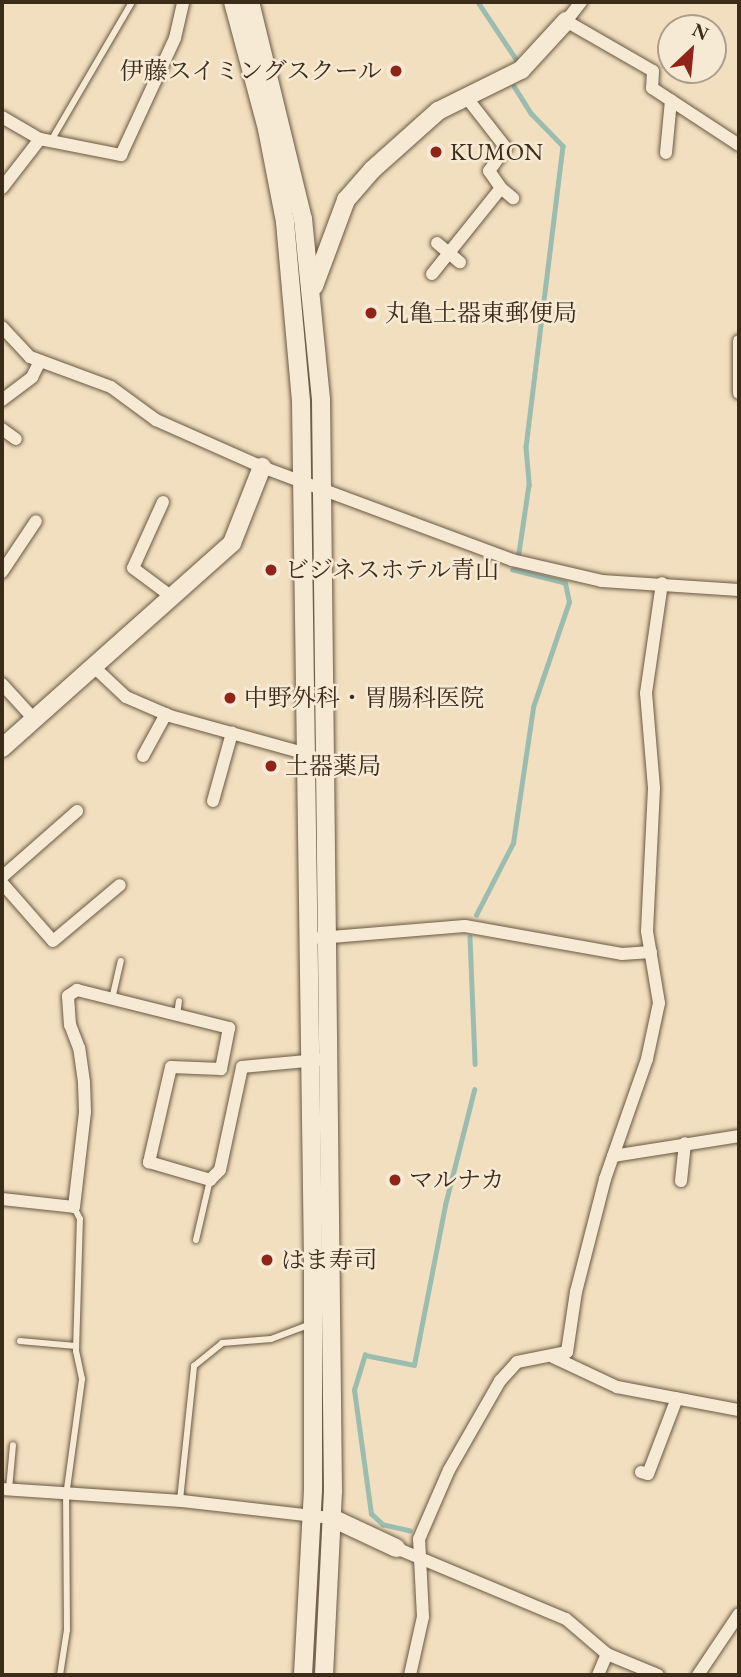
<!DOCTYPE html>
<html>
<head>
<meta charset="utf-8">
<style>
  body { margin:0 }
  #map { position:relative; width:741px; height:1677px; overflow:hidden; background:#f2dfbf; font-family:"EB Garamond","Noto Serif JP",serif }
  div>[style] { position:absolute }
  [style*='--x'] { left:calc(var(--x)*1px); top:calc(var(--y)*1px); width:calc(var(--w)*1px); rotate:calc(var(--a)*1deg) }
  .stream>* { height:4.5px; margin:-2.25px; padding:0 2.25px; transform-origin:2.25px; border-radius:2.25px; background:#9bbdaf }
  .roads { filter:drop-shadow(0 0 2px #695943) drop-shadow(0 0 2px #695943) }
  .lane>* { height:6px; margin:-3px; padding:0 3px; transform-origin:3px; border-radius:3px; background:#f7ead5 }
  .street>* { height:12px; margin:-6px; padding:0 6px; transform-origin:6px; border-radius:6px; background:#f7ead5 }
  .secondary>* { height:18px; margin:-9px; padding:0 9px; transform-origin:9px; border-radius:9px; background:#f7ead5 }
  .dots>* { width:19px; height:19px; translate:-50% -50%; box-sizing:border-box; border:4px solid #f7ead5; border-radius:50% }
  span { translate:-50% -50%; white-space:nowrap; text-align:center; line-height:1.15; -webkit-text-stroke:5px #f7ead5; paint-order:stroke }
  .poi-label { font-size:24px; color:#3b2c1a }
  .right { translate:-100% -50%; text-align:right }
  .left { translate:0 -50%; text-align:left }
  .frame { position:absolute; inset:0; border:4px solid #3b2c1a; pointer-events:none }
  .north { position:absolute; left:657px; top:14px; width:70px; height:70px; box-sizing:border-box; background:#f7ead5; border:2px solid #ac9e8a; border-radius:50%; rotate:26deg; font-size:19px; font-weight:700; line-height:28px; text-align:center; color:#3b2c1a }
  .north::after { content:''; display:block; margin:auto; width:24px; height:32px; background:#8f2418; clip-path:polygon(50% 0,100% 100%,50% 72%,0 100%) }
</style>
</head>
<body>
<div id="map">
  <div class="stream">
    <i style="--x:478;--y:2;--w:69;--a:56.3"></i>
    <i style="--x:514;--y:86;--w:32;--a:58"></i>
    <i style="--x:531;--y:113;--w:46;--a:45.9"></i>
    <i style="--x:563;--y:146;--w:303;--a:97"></i>
    <i style="--x:526;--y:447;--w:38;--a:85"></i>
    <i style="--x:529;--y:485;--w:69;--a:98.4"></i>
    <i style="--x:476;--y:915;--w:81;--a:-62.8"></i>
    <i style="--x:513;--y:843;--w:137;--a:-81.6"></i>
    <i style="--x:533;--y:707;--w:111;--a:-71.1"></i>
    <i style="--x:569;--y:602;--w:19;--a:-102"></i>
    <i style="--x:565;--y:583;--w:54;--a:-166"></i>
    <i style="--x:470;--y:937;--w:127;--a:87.7"></i>
    <i style="--x:410;--y:1531;--w:28;--a:-167"></i>
    <i style="--x:383;--y:1525;--w:16;--a:-137"></i>
    <i style="--x:371;--y:1514;--w:125;--a:-97.8"></i>
    <i style="--x:354;--y:1390;--w:37;--a:-73"></i>
    <i style="--x:365;--y:1355;--w:50;--a:11.5"></i>
    <i style="--x:414;--y:1365;--w:163;--a:-79"></i>
    <i style="--x:445;--y:1205;--w:119;--a:-75.8"></i>
  </div>
  <div class="roads">
    <div class="lane">
      <i style="--x:52;--y:139;--w:159;--a:-59.7"></i>
      <i style="--x:112;--y:999;--w:39;--a:-77"></i>
      <i style="--x:177;--y:1015;--w:14;--a:-82"></i>
      <i style="--x:196;--y:1240;--w:62;--a:-76.9"></i>
      <i style="--x:20;--y:1341;--w:56;--a:5.1"></i>
      <i style="--x:9;--y:1489;--w:44;--a:-84.8"></i>
      <i style="--x:180;--y:1500;--w:135;--a:-84"></i>
      <i style="--x:194;--y:1366;--w:36;--a:-39"></i>
      <i style="--x:222;--y:1343;--w:49;--a:-4.7"></i>
      <i style="--x:271;--y:1339;--w:43;--a:-20.6"></i>
      <i style="--x:60;--y:1675;--w:46;--a:-81.2"></i>
      <i style="--x:67;--y:1630;--w:134;--a:-90.4"></i>
      <i style="--x:66;--y:1496;--w:118;--a:-82.2"></i>
      <i style="--x:82;--y:1379;--w:29;--a:-102"></i>
      <i style="--x:76;--y:1351;--w:132;--a:-88.3"></i>
      <i style="--x:80;--y:1219;--w:13;--a:-117"></i>
    </div>
    <div class="street">
      <i style="--x:581;--y:2;--w:24;--a:128"></i>
      <i style="--x:566;--y:21;--w:100;--a:29.9"></i>
      <i style="--x:653;--y:71;--w:17;--a:93"></i>
      <i style="--x:652;--y:88;--w:104;--a:33.2"></i>
      <i style="--x:2;--y:117;--w:44;--a:30.1"></i>
      <i style="--x:40;--y:139;--w:62;--a:127.8"></i>
      <i style="--x:40;--y:139;--w:83;--a:11.2"></i>
      <i style="--x:121;--y:155;--w:129;--a:-65.2"></i>
      <i style="--x:175;--y:38;--w:37;--a:-77"></i>
      <i style="--x:666;--y:153;--w:53;--a:-84.6"></i>
      <i style="--x:501;--y:188;--w:16;--a:40"></i>
      <i style="--x:437;--y:243;--w:30;--a:40"></i>
      <i style="--x:432;--y:274;--w:110;--a:-51.3"></i>
      <i style="--x:501;--y:188;--w:21;--a:-125"></i>
      <i style="--x:489;--y:171;--w:29;--a:-54"></i>
      <i style="--x:506;--y:148;--w:63;--a:-128"></i>
      <i style="--x:2;--y:327;--w:41;--a:47"></i>
      <i style="--x:30;--y:357;--w:86;--a:20.3"></i>
      <i style="--x:111;--y:387;--w:56;--a:36.3"></i>
      <i style="--x:156;--y:420;--w:116;--a:23.9"></i>
      <i style="--x:262;--y:467;--w:267;--a:20.4"></i>
      <i style="--x:512;--y:560;--w:92;--a:13.1"></i>
      <i style="--x:602;--y:581;--w:137;--a:3.8"></i>
      <i style="--x:739;--y:341;--w:52;--a:90"></i>
      <i style="--x:2;--y:400;--w:38;--a:-37"></i>
      <i style="--x:32;--y:377;--w:18;--a:-63"></i>
      <i style="--x:2;--y:429;--w:17;--a:36"></i>
      <i style="--x:163;--y:502;--w:72;--a:114.4"></i>
      <i style="--x:133;--y:568;--w:49;--a:36.6"></i>
      <i style="--x:2;--y:572;--w:61;--a:-56.3"></i>
      <i style="--x:94;--y:667;--w:44;--a:43.2"></i>
      <i style="--x:126;--y:697;--w:48;--a:23.4"></i>
      <i style="--x:170;--y:716;--w:146;--a:15.5"></i>
      <i style="--x:2;--y:684;--w:47;--a:47.6"></i>
      <i style="--x:143;--y:756;--w:48;--a:-61.3"></i>
      <i style="--x:213;--y:801;--w:71;--a:-74.4"></i>
      <i style="--x:2;--y:877;--w:100;--a:-41.3"></i>
      <i style="--x:2;--y:883;--w:77;--a:48.7"></i>
      <i style="--x:53;--y:941;--w:87;--a:-39.9"></i>
      <i style="--x:319;--y:938;--w:146;--a:-4.7"></i>
      <i style="--x:465;--y:926;--w:159;--a:10.1"></i>
      <i style="--x:622;--y:954;--w:29;--a:-4"></i>
      <i style="--x:613;--y:1156;--w:128;--a:-9"></i>
      <i style="--x:681;--y:1181;--w:38;--a:-84"></i>
      <i style="--x:2;--y:1199;--w:72;--a:6.3"></i>
      <i style="--x:74;--y:1207;--w:96;--a:-83.4"></i>
      <i style="--x:85;--y:1112;--w:30;--a:-92"></i>
      <i style="--x:84;--y:1082;--w:34;--a:-98"></i>
      <i style="--x:79;--y:1048;--w:25;--a:-111"></i>
      <i style="--x:70;--y:1025;--w:29;--a:-94"></i>
      <i style="--x:68;--y:996;--w:11;--a:-34"></i>
      <i style="--x:77;--y:990;--w:157;--a:14"></i>
      <i style="--x:229;--y:1028;--w:42;--a:101"></i>
      <i style="--x:221;--y:1069;--w:50;--a:-177.7"></i>
      <i style="--x:171;--y:1067;--w:98;--a:103"></i>
      <i style="--x:149;--y:1162;--w:64;--a:16.4"></i>
      <i style="--x:210;--y:1180;--w:14;--a:-45"></i>
      <i style="--x:220;--y:1170;--w:105;--a:-77.9"></i>
      <i style="--x:242;--y:1067;--w:86;--a:-5.3"></i>
      <i style="--x:553;--y:1357;--w:71;--a:25.1"></i>
      <i style="--x:617;--y:1387;--w:124;--a:10.7"></i>
      <i style="--x:641;--y:1472;--w:7;--a:16"></i>
      <i style="--x:648;--y:1474;--w:81;--a:-69.1"></i>
      <i style="--x:2;--y:1489;--w:180;--a:3.8"></i>
      <i style="--x:182;--y:1501;--w:151;--a:6.5"></i>
      <i style="--x:396;--y:1548;--w:184;--a:22.7"></i>
      <i style="--x:566;--y:1619;--w:54;--a:40.5"></i>
      <i style="--x:607;--y:1654;--w:55;--a:22.4"></i>
      <i style="--x:410;--y:1675;--w:59;--a:-77.4"></i>
      <i style="--x:423;--y:1617;--w:78;--a:-92.9"></i>
      <i style="--x:419;--y:1539;--w:75;--a:-66.5"></i>
      <i style="--x:449;--y:1470;--w:103;--a:-60.2"></i>
      <i style="--x:500;--y:1381;--w:25;--a:-48"></i>
      <i style="--x:517;--y:1362;--w:51;--a:-11.3"></i>
      <i style="--x:567;--y:1352;--w:61;--a:-81.5"></i>
      <i style="--x:576;--y:1292;--w:117;--a:-75.6"></i>
      <i style="--x:605;--y:1179;--w:127;--a:-70.7"></i>
      <i style="--x:647;--y:1059;--w:57;--a:-77.9"></i>
      <i style="--x:659;--y:1003;--w:73;--a:-99.5"></i>
      <i style="--x:647;--y:931;--w:143;--a:-87.2"></i>
      <i style="--x:654;--y:788;--w:95;--a:-94.8"></i>
      <i style="--x:646;--y:693;--w:111;--a:-81.7"></i>
      <i style="--x:598;--y:1675;--w:23;--a:-67"></i>
      <i style="--x:698;--y:1675;--w:73;--a:-56.1"></i>
    </div>
    <div class="secondary">
      <i style="--x:233;--y:2;--w:131;--a:75"></i>
      <i style="--x:267;--y:129;--w:95;--a:79"></i>
      <i style="--x:285;--y:222;--w:180;--a:84.9"></i>
      <i style="--x:301;--y:401;--w:855;--a:89.2"></i>
      <i style="--x:313;--y:1256;--w:234;--a:90"></i>
      <i style="--x:313;--y:1490;--w:185;--a:93.1"></i>
      <i style="--x:250;--y:2;--w:223;--a:76.3"></i>
      <i style="--x:303;--y:219;--w:182;--a:84.3"></i>
      <i style="--x:321;--y:400;--w:1091;--a:89.37"></i>
      <i style="--x:333;--y:1491;--w:184;--a:92.8"></i>
      <i style="--x:314;--y:286;--w:92;--a:-69.6"></i>
      <i style="--x:346;--y:200;--w:40;--a:-49"></i>
      <i style="--x:372;--y:170;--w:89;--a:-41.8"></i>
      <i style="--x:438;--y:111;--w:93;--a:-26.3"></i>
      <i style="--x:521;--y:70;--w:67;--a:-47.4"></i>
      <i style="--x:2;--y:748;--w:308;--a:-41.7"></i>
      <i style="--x:232;--y:543;--w:82;--a:-68.5"></i>
      <i style="--x:332;--y:1518;--w:71;--a:25.1"></i>
    </div>
  </div>
  <div class="dots">
    <i style="left:396px;top:71px;background:#8f2418"></i>
    <i style="left:436px;top:152px;background:#8f2418"></i>
    <i style="left:371px;top:313px;background:#8f2418"></i>
    <i style="left:271px;top:570px;background:#8f2418"></i>
    <i style="left:230px;top:698px;background:#8f2418"></i>
    <i style="left:271px;top:766px;background:#8f2418"></i>
    <i style="left:395px;top:1180px;background:#8f2418"></i>
    <i style="left:267px;top:1260px;background:#8f2418"></i>
  </div>
  <div class="poi-label">
    <span class="right" style="left:382px;top:71px">伊藤スイミングスクール</span>
    <span class="left" style="left:450px;top:152px">KUMON</span>
    <span class="left" style="left:385px;top:313px">丸亀土器東郵便局</span>
    <span class="left" style="left:285px;top:570px">ビジネスホテル青山</span>
    <span class="left" style="left:244px;top:698px">中野外科・胃腸科医院</span>
    <span class="left" style="left:285px;top:766px">土器薬局</span>
    <span class="left" style="left:409px;top:1180px">マルナカ</span>
    <span class="left" style="left:281px;top:1260px">はま寿司</span>
  </div>
  <div class="frame"></div>
  <div class="north">N</div>
</div>
</body>
</html>
